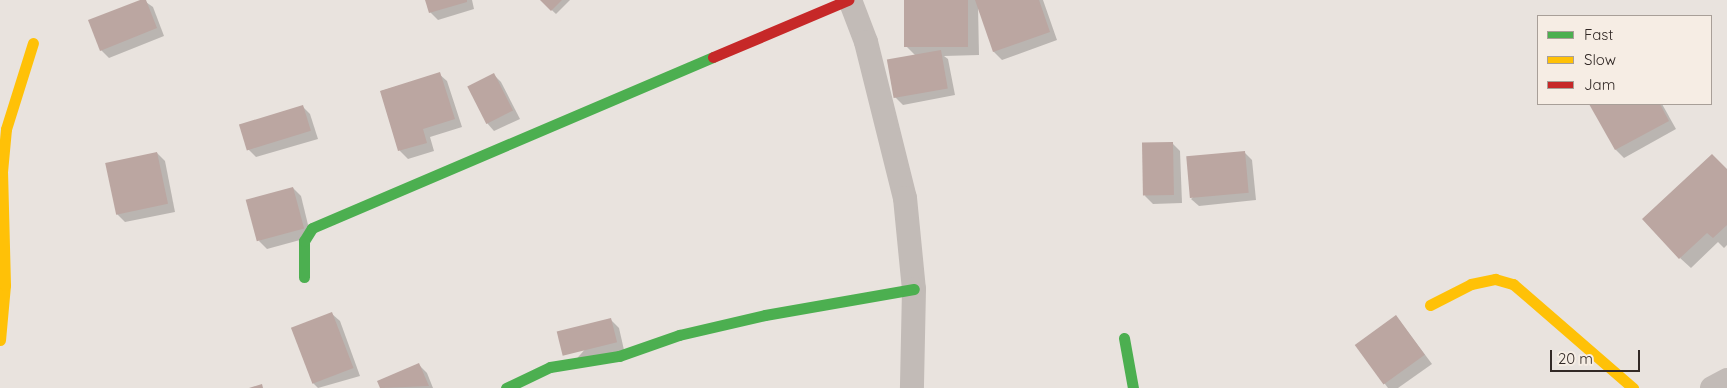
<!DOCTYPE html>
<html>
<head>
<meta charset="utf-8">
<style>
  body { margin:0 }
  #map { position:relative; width:1727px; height:388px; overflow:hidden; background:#e9e3de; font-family:Quicksand,sans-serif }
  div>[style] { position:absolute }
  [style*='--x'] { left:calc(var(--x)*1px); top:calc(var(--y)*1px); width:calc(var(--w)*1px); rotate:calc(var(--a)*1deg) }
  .shadow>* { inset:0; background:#0003 }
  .building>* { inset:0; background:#bba6a1; transform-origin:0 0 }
  .street>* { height:24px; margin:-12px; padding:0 12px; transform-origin:12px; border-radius:12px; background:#c2bbb7 }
  .fast>* { height:11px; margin:-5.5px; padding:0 5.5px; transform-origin:5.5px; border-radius:5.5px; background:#4caf50 }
  .slow>* { height:11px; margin:-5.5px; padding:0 5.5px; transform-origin:5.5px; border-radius:5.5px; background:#ffc107 }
  .jam>* { height:11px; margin:-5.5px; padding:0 5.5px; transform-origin:5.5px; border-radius:5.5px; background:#c62828 }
  span { translate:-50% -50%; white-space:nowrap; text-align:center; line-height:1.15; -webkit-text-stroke:4.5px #f6ede4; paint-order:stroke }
  .legend { position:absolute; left:1537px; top:15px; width:175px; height:90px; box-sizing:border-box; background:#f6ede4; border:1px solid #a89f98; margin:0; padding:6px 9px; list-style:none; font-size:15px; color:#322926 }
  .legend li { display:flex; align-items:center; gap:10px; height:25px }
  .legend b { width:25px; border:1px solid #a89f98 }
  .scale { position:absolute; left:1550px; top:350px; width:90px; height:22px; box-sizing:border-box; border:2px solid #322926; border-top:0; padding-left:6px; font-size:15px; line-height:18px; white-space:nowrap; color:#322926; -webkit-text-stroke:4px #f6ede4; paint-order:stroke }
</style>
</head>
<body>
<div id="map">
  <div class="shadow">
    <i style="clip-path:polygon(143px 0,153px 7px,164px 36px,109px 58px,101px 50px)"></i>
    <i style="clip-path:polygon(426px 0,472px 0,474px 9px,438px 20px,430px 12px)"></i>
    <i style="clip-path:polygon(541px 0,570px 0,556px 14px)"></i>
    <i style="clip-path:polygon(905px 0,1043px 0,1057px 40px,1002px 60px,994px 52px,978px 6px,979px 55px,944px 56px,948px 59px,955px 95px,903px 105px,895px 97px,916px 56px,906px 46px)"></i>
    <i style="clip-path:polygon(439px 74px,447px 81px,462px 127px,430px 137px,434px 151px,408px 159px,400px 151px,381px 91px)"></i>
    <i style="clip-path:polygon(493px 74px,501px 82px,520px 119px,494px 131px,487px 123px)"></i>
    <i style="clip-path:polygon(1591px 104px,1662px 104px,1676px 129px,1624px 158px,1616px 150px)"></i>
    <i style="clip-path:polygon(302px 106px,310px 114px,318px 139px,256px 157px,248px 149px)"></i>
    <i style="clip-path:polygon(1172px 143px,1180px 151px,1182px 203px,1153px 204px,1145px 196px)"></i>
    <i style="clip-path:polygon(1244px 152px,1252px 160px,1256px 200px,1199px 206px,1191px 199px)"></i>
    <i style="clip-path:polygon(157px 153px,165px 161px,175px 212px,125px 222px,117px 214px)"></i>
    <i style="clip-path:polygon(1727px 170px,1727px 245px,1724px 248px,1718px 242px,1691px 268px,1680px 258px)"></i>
    <i style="clip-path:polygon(293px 188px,301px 196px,311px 237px,267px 249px,259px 241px)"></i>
    <i style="clip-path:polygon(332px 314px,340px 321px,360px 376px,318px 388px,312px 382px)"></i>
    <i style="clip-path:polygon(1396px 316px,1432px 364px,1398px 388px,1388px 388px,1356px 345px)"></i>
    <i style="clip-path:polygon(611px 320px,619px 328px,624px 350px,572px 364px)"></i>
    <i style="clip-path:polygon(419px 365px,427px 373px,433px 388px,381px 388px,379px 381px)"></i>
  </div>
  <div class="building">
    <i style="clip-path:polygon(140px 0,146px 0,157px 28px,100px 51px,88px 20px)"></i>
    <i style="clip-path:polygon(425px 0,467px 0,467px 2px,429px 13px)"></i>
    <i style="clip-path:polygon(540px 0,562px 0,551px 11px)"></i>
    <i style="left:904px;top:0;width:64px;height:47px"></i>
    <i style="clip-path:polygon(975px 0,1039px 0,1050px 32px,993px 52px)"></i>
    <i style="left:941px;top:50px;width:39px;height:55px;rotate:80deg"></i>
    <i style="clip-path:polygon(440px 72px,455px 119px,423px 129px,427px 143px,398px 151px,380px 91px)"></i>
    <i style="left:494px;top:73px;width:42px;height:30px;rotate:63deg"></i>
    <i style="clip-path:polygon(1589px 104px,1660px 104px,1669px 121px,1615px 150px)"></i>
    <i style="left:303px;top:105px;width:27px;height:67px;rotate:73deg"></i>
    <i style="left:1173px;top:142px;width:53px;height:31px;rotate:89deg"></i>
    <i style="left:1245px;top:151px;width:42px;height:59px;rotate:85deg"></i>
    <i style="left:157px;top:152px;width:53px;height:53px;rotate:78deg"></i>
    <i style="clip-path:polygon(1712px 154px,1727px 169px,1727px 225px,1713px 238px,1707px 233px,1679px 259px,1642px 219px)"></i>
    <i style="left:293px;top:187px;width:43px;height:49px;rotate:75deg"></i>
    <i style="left:332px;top:312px;width:60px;height:44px;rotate:69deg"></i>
    <i style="left:1396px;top:315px;width:49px;height:51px;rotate:54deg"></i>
    <i style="left:611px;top:318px;width:25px;height:56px;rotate:76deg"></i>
    <i style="clip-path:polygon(419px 363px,429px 386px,380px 388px,377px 381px)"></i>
    <i style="clip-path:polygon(262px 384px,263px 388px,249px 388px)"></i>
  </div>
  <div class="street">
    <i style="--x:850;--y:0;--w:45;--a:69.1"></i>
    <i style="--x:866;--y:42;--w:161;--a:76"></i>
    <i style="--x:905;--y:198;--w:91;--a:84.4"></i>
    <i style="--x:914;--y:289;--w:99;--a:91.2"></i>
    <i style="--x:1712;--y:388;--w:17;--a:-28"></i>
  </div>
  <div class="fast">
    <i style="--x:304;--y:277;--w:36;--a:-90"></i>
    <i style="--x:304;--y:241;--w:15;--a:-58"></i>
    <i style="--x:312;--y:228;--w:436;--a:-23.1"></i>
    <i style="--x:1124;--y:338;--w:51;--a:79.8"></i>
    <i style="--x:506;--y:388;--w:49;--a:-25.5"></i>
    <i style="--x:550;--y:367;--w:70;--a:-9.1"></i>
    <i style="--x:619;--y:356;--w:64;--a:-19.3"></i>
    <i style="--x:679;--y:335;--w:88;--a:-13.1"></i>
    <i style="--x:765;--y:315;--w:151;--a:-9.9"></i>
  </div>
  <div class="slow">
    <i style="--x:1430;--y:305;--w:46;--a:-27.1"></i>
    <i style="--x:1471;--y:284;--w:25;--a:-12"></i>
    <i style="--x:1495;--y:279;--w:19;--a:16"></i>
    <i style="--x:1513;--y:284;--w:159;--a:40.9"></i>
    <i style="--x:0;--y:340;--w:55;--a:-84.8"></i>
    <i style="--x:5;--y:285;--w:113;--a:-91.5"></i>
    <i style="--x:2;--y:172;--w:43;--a:-84.7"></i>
    <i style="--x:6;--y:129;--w:90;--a:-72.6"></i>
  </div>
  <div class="jam">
    <i style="--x:713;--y:57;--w:147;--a:-22.9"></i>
  </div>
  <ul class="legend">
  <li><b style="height:6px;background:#4caf50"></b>Fast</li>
  <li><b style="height:6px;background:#ffc107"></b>Slow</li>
  <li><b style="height:6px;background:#c62828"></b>Jam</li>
  </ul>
  <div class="scale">20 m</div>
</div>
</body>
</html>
